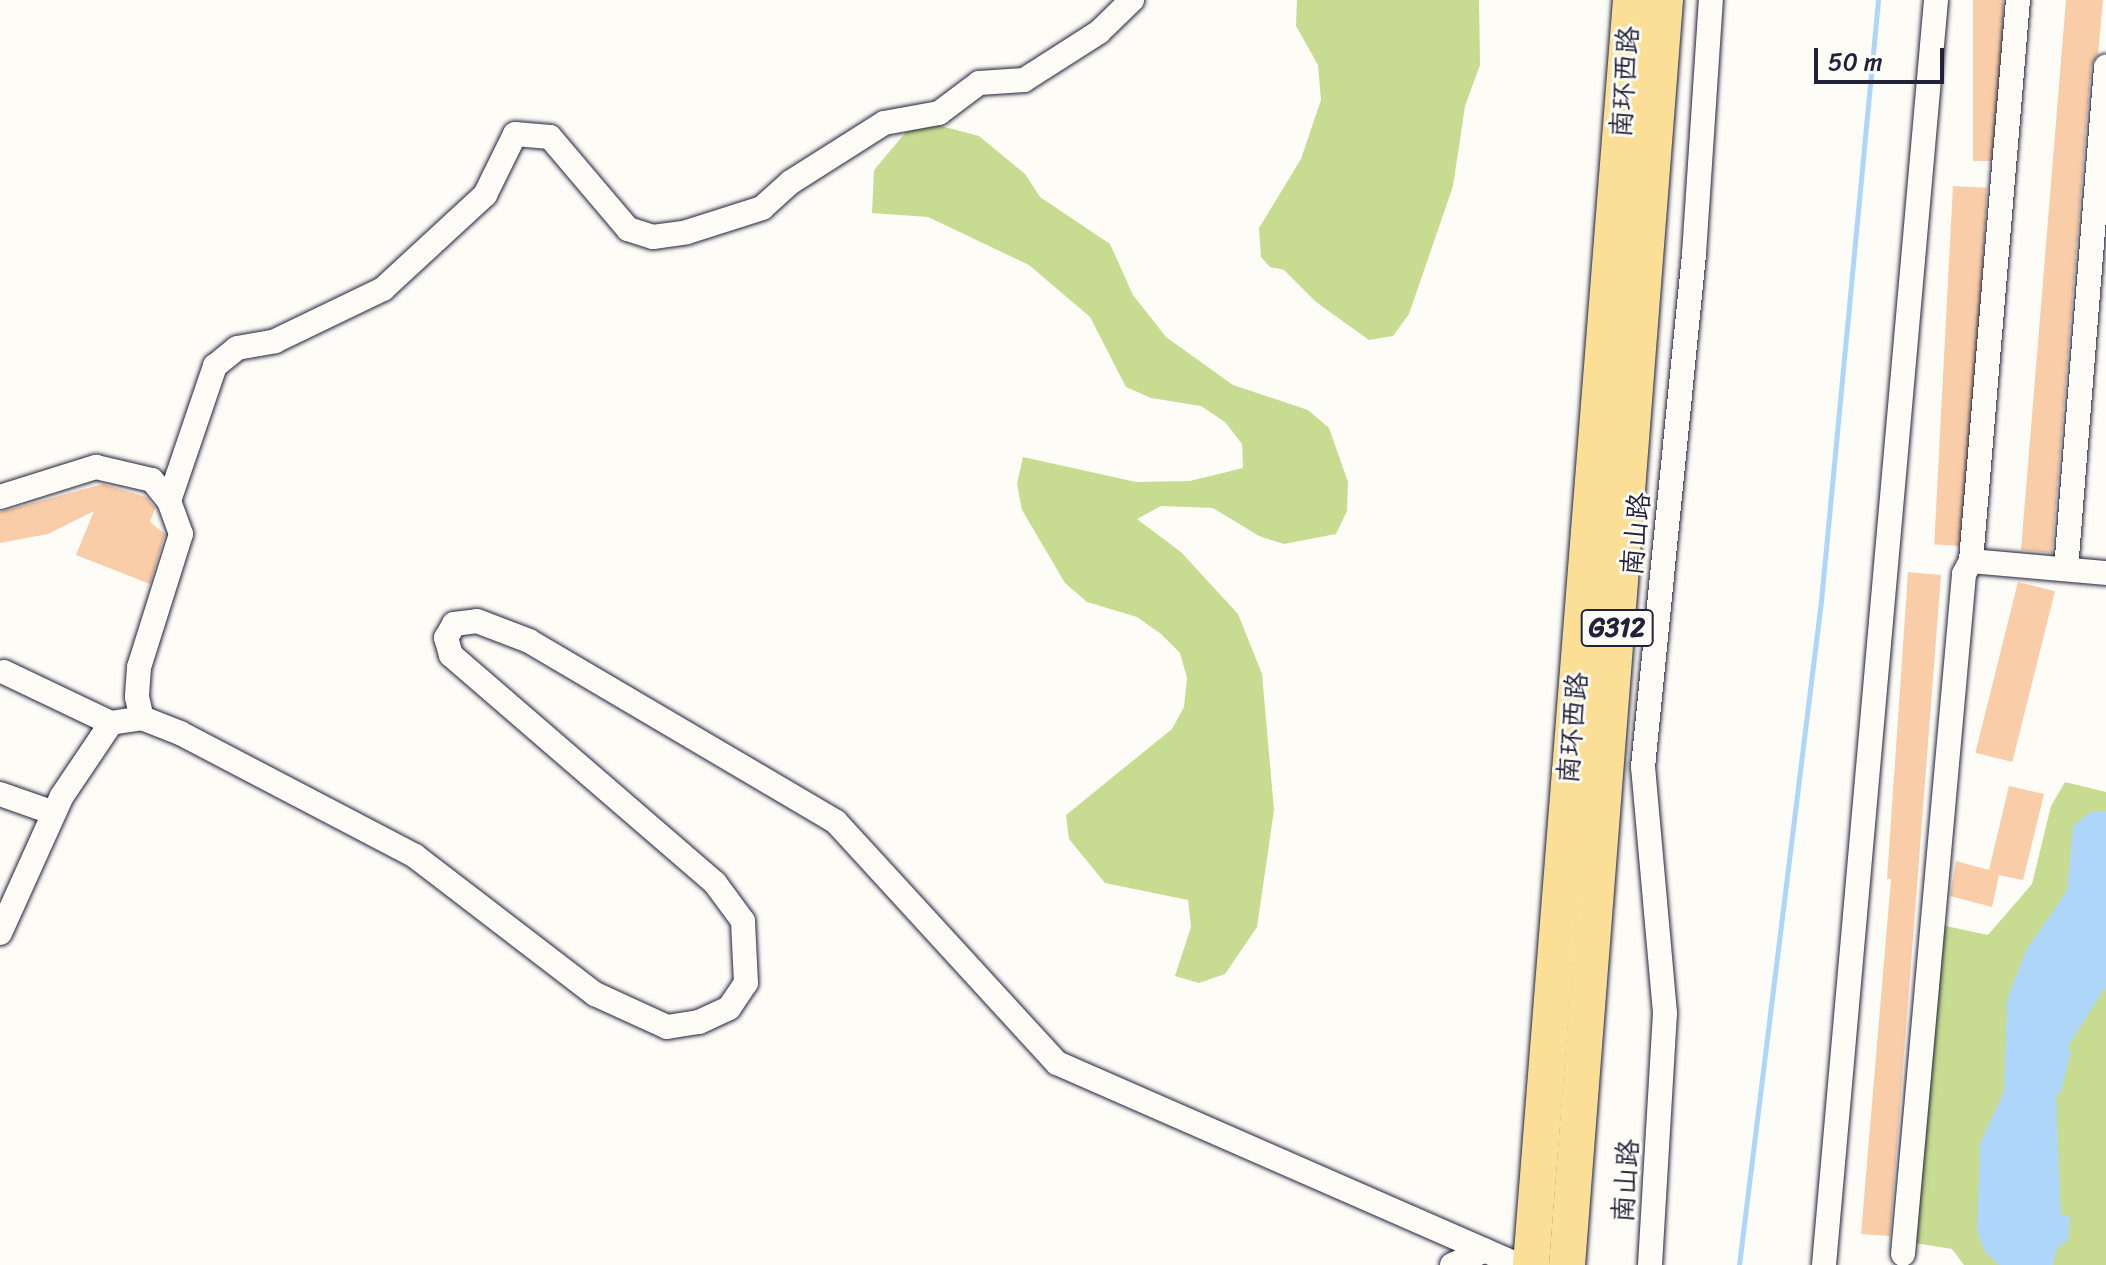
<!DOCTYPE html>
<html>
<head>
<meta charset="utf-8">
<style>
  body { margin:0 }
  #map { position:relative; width:2106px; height:1265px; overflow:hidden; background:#fdfcf7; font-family:Sriracha,"LXGW WenKai TC",sans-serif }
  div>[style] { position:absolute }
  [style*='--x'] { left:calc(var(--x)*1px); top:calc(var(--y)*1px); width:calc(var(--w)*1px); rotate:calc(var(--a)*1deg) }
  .green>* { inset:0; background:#c8dc91 }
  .water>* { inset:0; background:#aed6f8 }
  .stream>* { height:5px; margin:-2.5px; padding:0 2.5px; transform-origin:2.5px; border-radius:2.5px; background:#aed6f8 }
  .building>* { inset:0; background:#facda9; transform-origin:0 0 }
  .roads { filter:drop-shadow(0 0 2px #22223b) drop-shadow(0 0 2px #22223b) }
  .minor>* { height:24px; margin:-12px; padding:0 12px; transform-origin:12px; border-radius:12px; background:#fdfcf7 }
  .highway>* { height:36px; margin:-18px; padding:0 18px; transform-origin:18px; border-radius:18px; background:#fbdf96 }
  span { translate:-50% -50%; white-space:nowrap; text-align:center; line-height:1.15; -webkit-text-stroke:6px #fdfcf7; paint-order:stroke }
  .shield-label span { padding:2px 6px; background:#fdfcf7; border:2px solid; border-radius:6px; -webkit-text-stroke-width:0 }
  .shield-label { font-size:26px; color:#22223b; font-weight:700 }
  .street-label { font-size:28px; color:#22223b }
  .scale { position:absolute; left:1814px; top:48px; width:130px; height:36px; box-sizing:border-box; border:4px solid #22223b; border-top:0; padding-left:10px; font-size:24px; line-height:28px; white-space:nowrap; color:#22223b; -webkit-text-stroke:6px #fdfcf7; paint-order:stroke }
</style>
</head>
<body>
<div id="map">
  <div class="green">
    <i style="clip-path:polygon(1297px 0,1479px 0,1480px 65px,1465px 106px,1453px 186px,1409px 314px,1393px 336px,1369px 340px,1316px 302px,1284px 270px,1270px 267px,1261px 257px,1259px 228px,1301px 159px,1321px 100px,1318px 65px,1296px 26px)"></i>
    <i style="clip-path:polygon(929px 123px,979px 136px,1025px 174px,1040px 197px,1110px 244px,1133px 295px,1166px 337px,1233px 385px,1308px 410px,1329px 428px,1348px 482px,1347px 511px,1336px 534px,1284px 544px,1259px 536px,1213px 508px,1161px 506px,1137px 519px,1181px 552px,1238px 614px,1262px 674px,1274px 810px,1257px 927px,1225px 974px,1199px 983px,1175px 976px,1191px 927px,1188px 900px,1105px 883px,1069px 839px,1066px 815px,1172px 729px,1184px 707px,1187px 678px,1180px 653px,1161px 634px,1137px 617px,1087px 602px,1065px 583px,1022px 510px,1017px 484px,1023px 457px,1136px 482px,1190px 481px,1243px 468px,1242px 444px,1225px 422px,1201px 406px,1151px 398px,1126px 387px,1090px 317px,1029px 265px,928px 217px,872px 213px,874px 170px,906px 132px)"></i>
    <i style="clip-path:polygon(2065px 782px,2106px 792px,2106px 1265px,1964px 1265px,1952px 1249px,1909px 1242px,1941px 925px,1988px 935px,2032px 884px,2051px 806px)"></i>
  </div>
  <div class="water">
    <i style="clip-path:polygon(2106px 811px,2106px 986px,2067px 1048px,2071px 1050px,2061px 1093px,2056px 1094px,2061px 1215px,2070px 1216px,2068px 1241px,2057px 1248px,2053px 1265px,1999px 1265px,1984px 1251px,1977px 1230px,1980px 1143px,2004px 1091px,2007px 999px,2027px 948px,2067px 891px,2073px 826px,2090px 812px)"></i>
  </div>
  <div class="stream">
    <i style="--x:1739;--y:1265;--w:669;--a:-82.96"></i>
    <i style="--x:1821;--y:601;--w:604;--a:-84.58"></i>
  </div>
  <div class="building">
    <i style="left:1973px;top:0;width:30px;height:161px"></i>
    <i style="clip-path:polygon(2066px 0,2103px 0,2098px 54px,2091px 66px,2052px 553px,2021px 550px)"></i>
    <i style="left:1953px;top:186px;width:34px;height:359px;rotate:3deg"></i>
    <i style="clip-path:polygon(103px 484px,146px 497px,155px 508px,150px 522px,165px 534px,150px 584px,76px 555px,94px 511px,48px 534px,0 543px,0 512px)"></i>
    <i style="clip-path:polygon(1908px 572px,1941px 575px,1890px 1236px,1861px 1234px,1891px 879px,1887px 879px)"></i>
    <i style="left:2018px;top:582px;width:38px;height:176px;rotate:14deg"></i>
    <i style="clip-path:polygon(2009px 786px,2044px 794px,2023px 880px,1999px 875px,1992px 907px,1950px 896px,1956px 861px,1989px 870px)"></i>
  </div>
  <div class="roads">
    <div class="minor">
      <i style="--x:2018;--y:0;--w:563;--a:94.79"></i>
      <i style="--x:1971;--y:561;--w:136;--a:5.1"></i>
      <i style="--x:0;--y:497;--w:101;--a:-17.4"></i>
      <i style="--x:96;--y:467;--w:57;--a:13.1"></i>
      <i style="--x:152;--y:480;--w:27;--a:51"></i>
      <i style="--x:169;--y:501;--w:35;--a:70"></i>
      <i style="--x:181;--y:534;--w:139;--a:107.5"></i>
      <i style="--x:139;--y:667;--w:30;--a:94"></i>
      <i style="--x:137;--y:697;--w:22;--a:77"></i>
      <i style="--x:142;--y:718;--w:41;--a:21.5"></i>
      <i style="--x:180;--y:733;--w:265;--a:27.6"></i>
      <i style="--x:415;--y:856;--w:227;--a:37.5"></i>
      <i style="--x:595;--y:994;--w:79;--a:24.6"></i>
      <i style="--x:667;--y:1027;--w:32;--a:-9"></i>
      <i style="--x:699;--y:1022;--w:33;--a:-25"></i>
      <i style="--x:729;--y:1008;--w:30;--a:-56"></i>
      <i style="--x:746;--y:983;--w:62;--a:-92.8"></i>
      <i style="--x:743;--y:921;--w:47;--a:-126.4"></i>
      <i style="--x:715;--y:883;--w:349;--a:-139.2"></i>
      <i style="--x:451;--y:655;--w:18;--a:-106"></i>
      <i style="--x:446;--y:638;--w:16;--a:-60"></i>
      <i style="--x:454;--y:624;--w:23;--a:-7"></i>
      <i style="--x:477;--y:621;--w:56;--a:21"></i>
      <i style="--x:529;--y:641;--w:356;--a:30.5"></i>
      <i style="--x:836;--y:822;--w:327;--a:47.5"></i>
      <i style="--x:1057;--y:1063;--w:503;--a:23.66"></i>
      <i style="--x:169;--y:501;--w:143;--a:-71.2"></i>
      <i style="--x:215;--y:366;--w:28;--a:-39"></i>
      <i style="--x:237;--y:348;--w:39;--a:-10"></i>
      <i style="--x:275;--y:341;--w:120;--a:-25.7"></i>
      <i style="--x:383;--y:289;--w:139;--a:-42.7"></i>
      <i style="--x:485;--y:195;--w:68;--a:-63.8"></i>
      <i style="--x:515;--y:134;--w:35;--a:5"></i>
      <i style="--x:550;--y:137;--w:121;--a:49.7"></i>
      <i style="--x:628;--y:229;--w:26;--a:18"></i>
      <i style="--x:653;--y:237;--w:34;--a:-8"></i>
      <i style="--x:687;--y:232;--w:79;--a:-17.7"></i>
      <i style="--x:762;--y:208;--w:39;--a:-42"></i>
      <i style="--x:791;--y:182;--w:110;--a:-32.4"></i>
      <i style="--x:884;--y:123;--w:56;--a:-10.3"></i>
      <i style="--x:939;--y:113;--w:50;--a:-36.9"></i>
      <i style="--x:979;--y:83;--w:45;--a:-3.8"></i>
      <i style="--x:1024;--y:80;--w:89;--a:-32.6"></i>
      <i style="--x:1099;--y:32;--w:46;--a:-44.1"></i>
      <i style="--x:2066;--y:569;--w:504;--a:-85.44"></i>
      <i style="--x:4;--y:672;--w:119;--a:25.5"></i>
      <i style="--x:0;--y:794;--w:57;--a:19.4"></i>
      <i style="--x:0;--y:933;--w:150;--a:-65.7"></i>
      <i style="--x:62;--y:796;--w:88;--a:-56.1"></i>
      <i style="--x:111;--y:723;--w:31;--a:-9"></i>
      <i style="--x:1903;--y:1254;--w:683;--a:-84.87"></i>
      <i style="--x:1964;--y:574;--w:15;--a:-62"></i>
      <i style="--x:1452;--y:1265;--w:36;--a:-24"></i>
      <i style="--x:1650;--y:1265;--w:252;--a:-86.6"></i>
      <i style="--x:1665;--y:1013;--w:247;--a:-95.1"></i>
      <i style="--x:1643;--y:767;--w:516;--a:-84.32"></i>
      <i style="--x:1694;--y:254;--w:255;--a:-86.2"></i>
      <i style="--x:1824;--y:1265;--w:1270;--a:-84.94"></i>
    </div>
    <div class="highway">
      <i style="--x:1531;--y:1265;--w:1269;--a:-85.48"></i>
      <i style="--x:1567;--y:1265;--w:1269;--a:-85.57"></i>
    </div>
  </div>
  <div class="shield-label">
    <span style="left:1617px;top:628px">G312</span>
  </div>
  <div class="street-label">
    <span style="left:1625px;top:82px;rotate:-86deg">南环西路</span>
    <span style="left:1636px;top:534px;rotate:-84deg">南山路</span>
    <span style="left:1573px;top:728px;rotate:-85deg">南环西路</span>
    <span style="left:1626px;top:1181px;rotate:-86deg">南山路</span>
  </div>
  <div class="scale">50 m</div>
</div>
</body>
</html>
